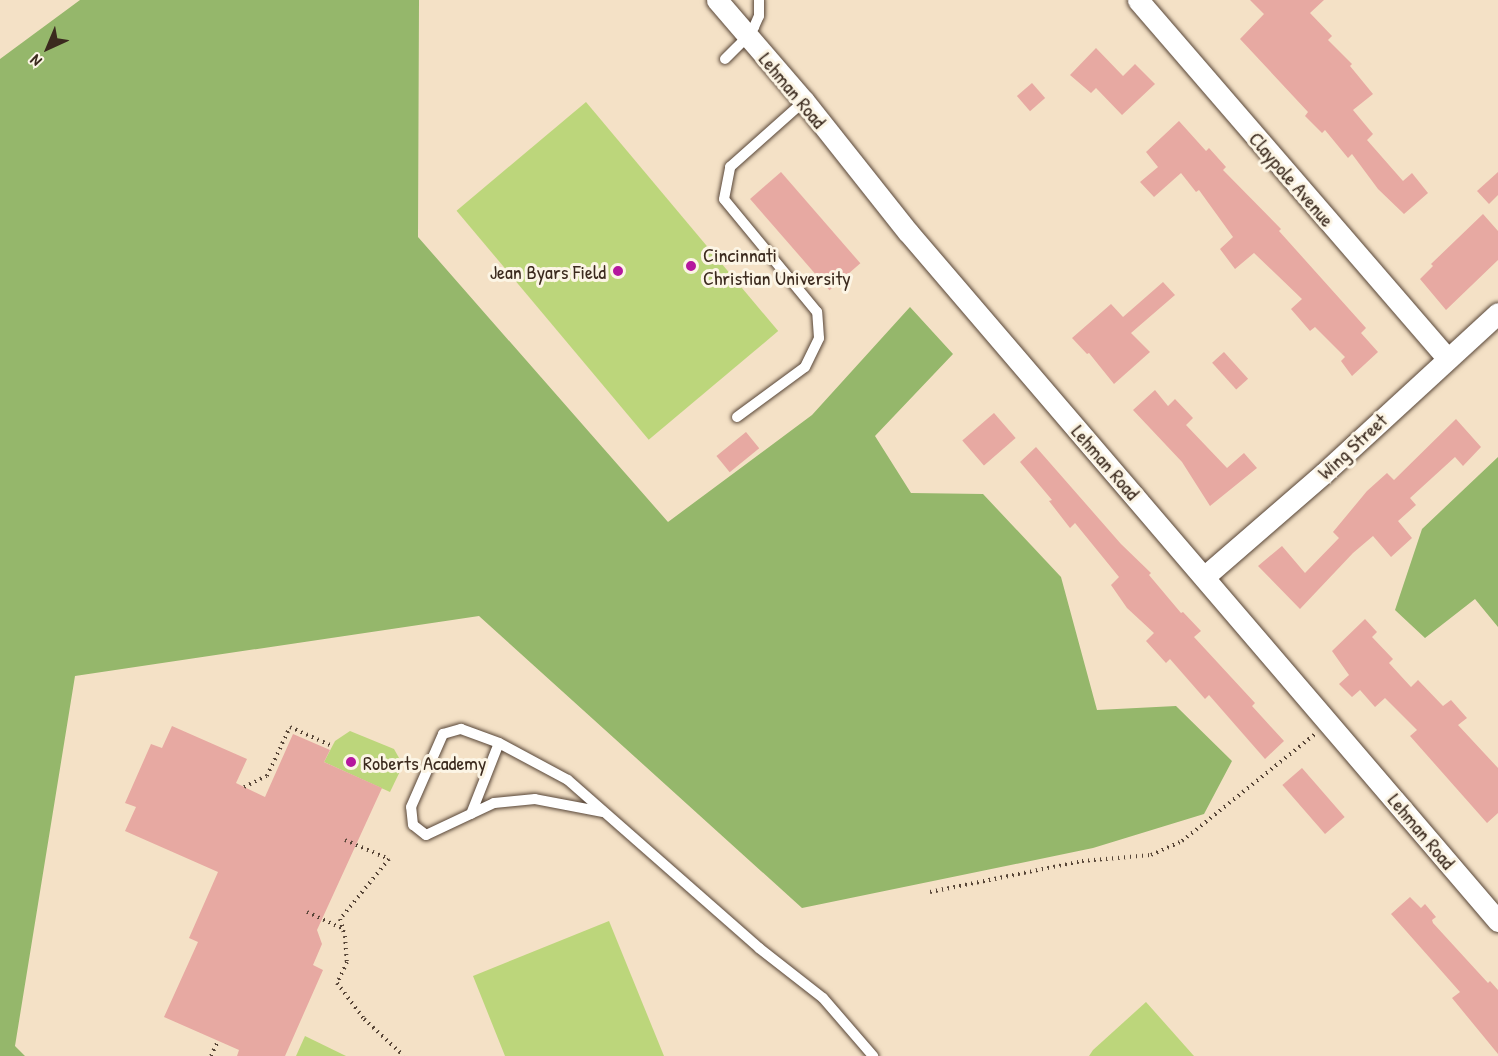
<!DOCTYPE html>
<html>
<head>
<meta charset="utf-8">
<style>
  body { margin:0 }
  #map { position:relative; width:1498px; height:1056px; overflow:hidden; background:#f4e1c6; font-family:"Patrick Hand",sans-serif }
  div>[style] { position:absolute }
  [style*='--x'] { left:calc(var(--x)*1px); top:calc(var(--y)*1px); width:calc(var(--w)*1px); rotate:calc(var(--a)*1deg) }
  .green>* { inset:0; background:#bcd67b; transform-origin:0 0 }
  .forest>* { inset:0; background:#95b76b }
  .building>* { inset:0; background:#e7a9a2; transform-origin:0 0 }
  .path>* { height:4px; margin-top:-2px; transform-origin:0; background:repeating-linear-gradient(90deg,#574537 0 1.5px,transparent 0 6px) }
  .roads { filter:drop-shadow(0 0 2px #574537) drop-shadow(0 0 2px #574537) }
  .lane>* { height:10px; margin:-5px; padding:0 5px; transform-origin:5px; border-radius:5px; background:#fff }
  .street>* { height:21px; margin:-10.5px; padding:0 10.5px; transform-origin:10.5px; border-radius:10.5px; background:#fff }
  .dots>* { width:16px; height:16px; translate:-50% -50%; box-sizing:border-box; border:3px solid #fcf5e5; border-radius:50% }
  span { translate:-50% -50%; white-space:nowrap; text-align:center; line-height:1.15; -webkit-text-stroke:6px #fcf5e5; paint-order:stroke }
  .street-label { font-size:20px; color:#3b2a1e }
  .poi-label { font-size:20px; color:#3b2a1e }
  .left { translate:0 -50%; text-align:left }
  .right { translate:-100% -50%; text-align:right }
  .north { position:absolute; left:18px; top:18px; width:60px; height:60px; -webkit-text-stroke:4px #fcf5e5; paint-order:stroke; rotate:224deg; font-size:16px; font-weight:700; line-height:24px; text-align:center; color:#3b2a1e }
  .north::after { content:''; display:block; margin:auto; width:21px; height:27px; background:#3b2a1e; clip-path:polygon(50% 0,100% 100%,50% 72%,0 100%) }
</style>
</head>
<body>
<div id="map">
  <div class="green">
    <i style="left:586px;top:102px;width:299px;height:169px;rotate:50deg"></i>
    <i style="clip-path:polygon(350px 731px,394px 749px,403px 765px,390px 792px,324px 762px,335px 741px)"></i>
    <i style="clip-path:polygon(609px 921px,664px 1056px,505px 1056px,473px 976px)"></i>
    <i style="clip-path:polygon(1146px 1002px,1194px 1056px,1089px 1056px,1093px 1050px)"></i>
    <i style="clip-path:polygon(305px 1036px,346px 1056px,296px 1056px)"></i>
  </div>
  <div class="forest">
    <i style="clip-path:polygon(80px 0,419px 0,418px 237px,668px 522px,812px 415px,910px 307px,953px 354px,875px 436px,911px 493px,983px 494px,1061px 577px,1097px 710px,1176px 706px,1232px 761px,1204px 814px,1093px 848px,802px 908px,479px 616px,75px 676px,15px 1046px,25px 1056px,0 1056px,0 59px)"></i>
    <i style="clip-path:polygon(1498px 457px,1498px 627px,1475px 599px,1425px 638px,1395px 610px,1422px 529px)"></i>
  </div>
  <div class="building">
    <i style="clip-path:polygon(1250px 0,1324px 0,1310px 13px,1332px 36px,1328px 40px,1352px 64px,1350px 66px,1373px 94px,1353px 110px,1373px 134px,1367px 140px,1403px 181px,1412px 173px,1428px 193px,1404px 214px,1378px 189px,1352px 154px,1348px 158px,1325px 130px,1322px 133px,1305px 116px,1308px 112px,1240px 39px,1264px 14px)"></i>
    <i style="clip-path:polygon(1096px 48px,1123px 76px,1135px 64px,1155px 84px,1122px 115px,1096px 88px,1091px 93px,1070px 75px)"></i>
    <i style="left:1032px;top:83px;width:20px;height:20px;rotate:49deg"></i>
    <i style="clip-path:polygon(1179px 121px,1206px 151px,1209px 148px,1226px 167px,1223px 170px,1281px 229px,1279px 231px,1366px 328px,1361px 333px,1378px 352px,1352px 376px,1341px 361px,1345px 357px,1315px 327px,1310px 331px,1291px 309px,1302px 299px,1254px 253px,1235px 269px,1220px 249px,1233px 237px,1199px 190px,1196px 192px,1181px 173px,1154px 197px,1140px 182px,1158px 167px,1146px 152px)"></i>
    <i style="left:781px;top:172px;width:121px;height:41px;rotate:49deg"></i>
    <i style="clip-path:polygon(1498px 172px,1498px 195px,1489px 204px,1477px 191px)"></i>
    <i style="clip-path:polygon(1483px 214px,1498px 231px,1498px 260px,1446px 310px,1420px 279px,1433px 266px,1431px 264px)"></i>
    <i style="clip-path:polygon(1163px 282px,1175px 295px,1131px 333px,1150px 352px,1114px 384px,1089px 353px,1087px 354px,1072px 338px,1111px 304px,1123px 317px)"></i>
    <i style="left:1224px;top:352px;width:36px;height:16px;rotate:48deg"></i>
    <i style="clip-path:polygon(1155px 390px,1168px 406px,1175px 399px,1193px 418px,1186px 425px,1227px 468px,1244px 453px,1257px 468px,1210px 506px,1182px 462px,1133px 410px)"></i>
    <i style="left:994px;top:413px;width:33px;height:42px;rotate:49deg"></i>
    <i style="clip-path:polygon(1456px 419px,1481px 447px,1463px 466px,1455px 457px,1410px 498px,1416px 505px,1398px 521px,1412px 538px,1391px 557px,1373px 536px,1353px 553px,1300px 609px,1258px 566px,1282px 546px,1305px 573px,1339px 538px,1333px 532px,1367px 491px,1387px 473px,1394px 480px)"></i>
    <i style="left:746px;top:432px;width:21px;height:38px;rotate:51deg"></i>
    <i style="clip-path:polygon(1036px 447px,1121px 544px,1151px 573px,1149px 575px,1181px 613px,1183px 612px,1201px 631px,1194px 637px,1255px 703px,1252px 706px,1284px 741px,1265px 759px,1209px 695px,1205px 699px,1170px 659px,1166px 663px,1146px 641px,1154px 633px,1127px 608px,1111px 585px,1119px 577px,1075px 523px,1070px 528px,1049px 501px,1052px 500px,1020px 462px)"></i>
    <i style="clip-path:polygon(1365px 619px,1377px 632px,1372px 637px,1393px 659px,1389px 663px,1411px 687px,1418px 680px,1443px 706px,1451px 700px,1467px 718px,1458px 725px,1498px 768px,1498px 813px,1487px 823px,1410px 736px,1417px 730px,1385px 698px,1375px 707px,1360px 690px,1352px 697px,1339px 684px,1349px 675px,1332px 651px)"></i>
    <i style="clip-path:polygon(172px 726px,247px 759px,236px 783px,265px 797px,293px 734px,330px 750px,324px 762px,382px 788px,317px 930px,322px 944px,313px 965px,323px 970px,285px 1056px,237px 1056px,239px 1050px,164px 1017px,198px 942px,189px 938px,218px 872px,125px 831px,136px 807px,125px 803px,151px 744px,162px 748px)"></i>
    <i style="left:1302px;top:768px;width:65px;height:26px;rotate:49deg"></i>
    <i style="clip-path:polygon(1410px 897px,1421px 908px,1425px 904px,1436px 917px,1432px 920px,1433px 923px,1488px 983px,1490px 981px,1498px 990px,1498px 1054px,1452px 998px,1460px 992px,1391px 914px)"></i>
  </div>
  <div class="path">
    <i style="--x:244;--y:787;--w:25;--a:-26"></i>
    <i style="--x:267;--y:776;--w:54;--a:-64.9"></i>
    <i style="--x:290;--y:727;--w:46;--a:24.3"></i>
    <i style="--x:345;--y:840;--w:48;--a:23.4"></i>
    <i style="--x:389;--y:859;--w:77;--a:129.2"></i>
    <i style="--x:340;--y:919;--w:18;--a:74"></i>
    <i style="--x:345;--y:936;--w:26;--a:86"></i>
    <i style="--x:347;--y:962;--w:23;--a:115"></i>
    <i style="--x:337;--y:983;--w:45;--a:53.1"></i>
    <i style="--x:364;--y:1019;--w:54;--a:42.8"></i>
    <i style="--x:930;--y:892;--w:155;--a:-11.5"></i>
    <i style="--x:1082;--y:861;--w:69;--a:-5"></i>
    <i style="--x:1151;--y:855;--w:34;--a:-24"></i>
    <i style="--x:1182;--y:841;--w:171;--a:-38.8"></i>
    <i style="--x:307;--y:912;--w:38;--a:25"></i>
    <i style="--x:211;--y:1056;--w:17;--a:-65"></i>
  </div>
  <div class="roads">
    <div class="lane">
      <i style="--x:725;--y:59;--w:33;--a:-45"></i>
      <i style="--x:748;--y:36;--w:11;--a:-56"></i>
      <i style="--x:754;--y:27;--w:12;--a:-66"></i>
      <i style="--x:759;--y:16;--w:16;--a:-90"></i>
      <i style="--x:737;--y:417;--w:84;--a:-36.3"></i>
      <i style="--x:805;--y:367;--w:32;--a:-64"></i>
      <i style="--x:819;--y:338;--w:26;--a:-94"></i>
      <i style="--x:817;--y:312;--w:146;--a:-129.5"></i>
      <i style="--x:724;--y:199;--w:33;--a:-79"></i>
      <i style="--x:730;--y:167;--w:99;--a:-41.7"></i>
      <i style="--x:603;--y:812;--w:69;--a:-169.2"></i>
      <i style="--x:535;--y:799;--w:41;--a:174.4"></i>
      <i style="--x:494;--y:803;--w:75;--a:154.8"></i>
      <i style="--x:426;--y:835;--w:16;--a:-142"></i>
      <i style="--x:413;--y:825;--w:18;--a:-96"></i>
      <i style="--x:411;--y:807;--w:80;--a:-66.3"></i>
      <i style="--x:443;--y:734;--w:19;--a:-16"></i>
      <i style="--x:461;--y:729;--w:40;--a:20.2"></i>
      <i style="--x:499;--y:743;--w:78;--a:28.2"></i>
      <i style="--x:568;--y:780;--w:254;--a:41.3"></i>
      <i style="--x:759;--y:948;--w:81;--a:38"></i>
      <i style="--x:823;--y:998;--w:77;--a:49.2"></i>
      <i style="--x:471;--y:814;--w:76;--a:-68.5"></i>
    </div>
    <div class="street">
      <i style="--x:717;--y:0;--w:133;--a:49.3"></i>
      <i style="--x:804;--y:101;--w:167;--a:51.6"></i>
      <i style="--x:908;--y:232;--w:907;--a:49.43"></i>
      <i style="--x:1138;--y:0;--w:473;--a:49.2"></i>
      <i style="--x:1204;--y:577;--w:159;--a:-40.9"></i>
      <i style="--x:1324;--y:473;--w:236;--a:-42.6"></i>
    </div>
  </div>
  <div class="dots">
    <i style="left:691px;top:266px;background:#b5179e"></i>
    <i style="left:618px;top:271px;background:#b5179e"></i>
    <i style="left:351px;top:762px;background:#b5179e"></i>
  </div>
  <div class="street-label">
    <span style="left:793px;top:90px;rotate:50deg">Lehman Road</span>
    <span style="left:1292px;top:179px;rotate:49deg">Claypole Avenue</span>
    <span style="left:1352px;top:446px;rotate:-43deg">Wing Street</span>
    <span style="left:1106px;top:462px;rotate:49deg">Lehman Road</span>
    <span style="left:1422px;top:831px;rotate:50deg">Lehman Road</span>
  </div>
  <div class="poi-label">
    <span class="left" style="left:703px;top:266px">Cincinnati<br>Christian University</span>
    <span class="right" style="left:606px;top:271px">Jean Byars Field</span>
    <span class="left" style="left:363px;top:762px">Roberts Academy</span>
  </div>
  <div class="north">N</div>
</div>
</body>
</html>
